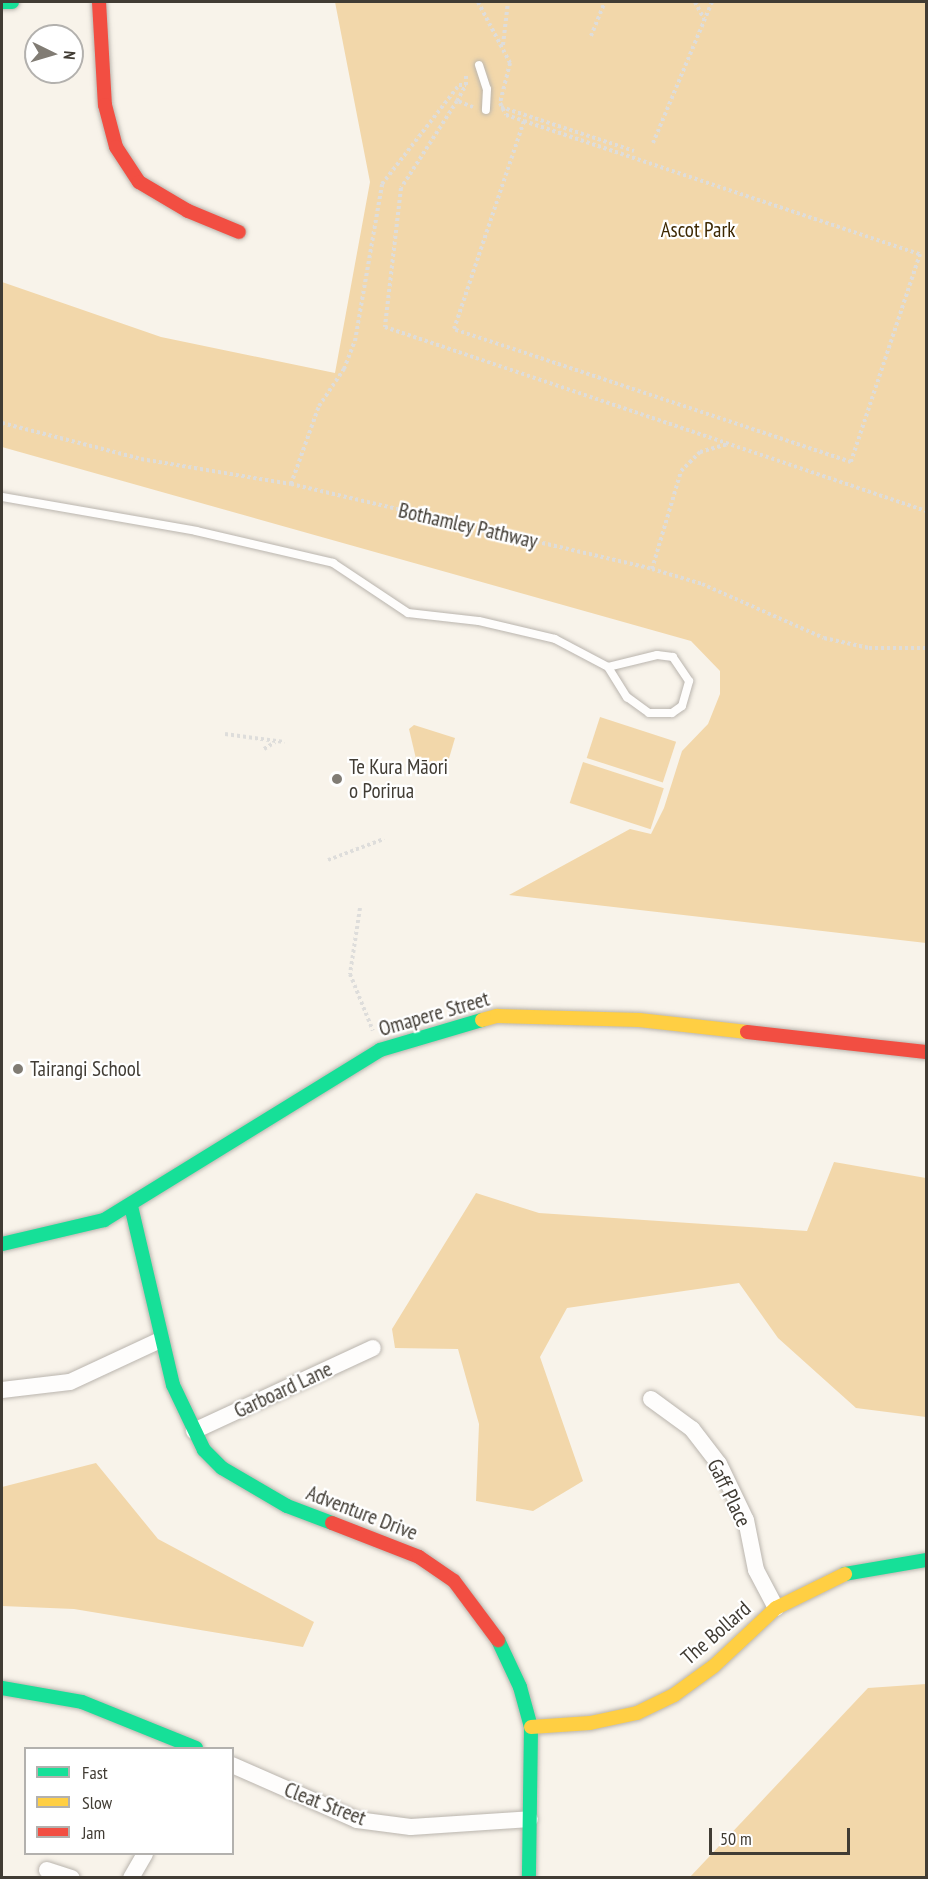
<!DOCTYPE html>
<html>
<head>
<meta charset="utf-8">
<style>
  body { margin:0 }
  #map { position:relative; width:928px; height:1879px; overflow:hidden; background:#f8f3ea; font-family:"PT Sans Narrow",sans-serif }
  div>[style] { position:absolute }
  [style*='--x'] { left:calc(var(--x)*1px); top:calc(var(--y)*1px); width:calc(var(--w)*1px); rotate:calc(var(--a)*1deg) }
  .green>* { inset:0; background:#f2d7aa; transform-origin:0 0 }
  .path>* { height:4px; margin-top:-2px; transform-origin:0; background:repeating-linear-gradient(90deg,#dedddb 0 3px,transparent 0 6px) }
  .roads { filter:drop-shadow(0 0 2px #bab5ae) drop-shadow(0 0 2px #bab5ae) }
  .lane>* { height:8px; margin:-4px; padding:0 4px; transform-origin:4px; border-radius:4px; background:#fefdfc }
  .street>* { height:16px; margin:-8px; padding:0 8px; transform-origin:8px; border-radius:8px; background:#fefdfc }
  .fast>* { height:14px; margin:-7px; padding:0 7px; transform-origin:7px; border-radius:7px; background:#16e098 }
  .slow>* { height:14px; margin:-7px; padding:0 7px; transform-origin:7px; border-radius:7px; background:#ffcf43 }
  .jam>* { height:14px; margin:-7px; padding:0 7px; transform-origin:7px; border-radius:7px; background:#f24e42 }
  .dots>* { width:16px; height:16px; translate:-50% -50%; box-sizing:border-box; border:3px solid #fff; border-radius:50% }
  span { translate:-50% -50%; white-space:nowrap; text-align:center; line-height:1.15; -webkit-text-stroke:4.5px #fff; paint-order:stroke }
  .park-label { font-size:21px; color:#3e2903 }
  .street-label { font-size:21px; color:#413c34 }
  .poi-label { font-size:21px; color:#413c34 }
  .left { translate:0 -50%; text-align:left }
  .frame { position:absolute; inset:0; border:3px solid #413c34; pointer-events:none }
  .legend { position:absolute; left:24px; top:1747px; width:210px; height:108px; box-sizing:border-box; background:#fff; border:2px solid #b3b1ae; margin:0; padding:8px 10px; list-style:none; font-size:18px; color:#413c34 }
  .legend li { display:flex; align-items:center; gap:12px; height:30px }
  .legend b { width:30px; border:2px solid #b3b1ae }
  .north { position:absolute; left:24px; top:24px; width:60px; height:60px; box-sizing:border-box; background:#fff; border:2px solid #b3b1ae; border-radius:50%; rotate:95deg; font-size:16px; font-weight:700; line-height:24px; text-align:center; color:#413c34 }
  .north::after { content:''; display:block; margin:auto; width:21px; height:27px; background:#817c74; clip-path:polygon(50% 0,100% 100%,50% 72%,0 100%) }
  .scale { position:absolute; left:709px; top:1828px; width:141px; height:27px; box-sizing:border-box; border:3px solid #413c34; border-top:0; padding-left:8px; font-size:18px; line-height:21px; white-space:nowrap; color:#413c34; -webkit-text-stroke:4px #fff; paint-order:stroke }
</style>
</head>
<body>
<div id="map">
  <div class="green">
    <i style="clip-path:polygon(335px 2px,926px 2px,926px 943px,509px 895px,630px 829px,651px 834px,664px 808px,682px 751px,708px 724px,720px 694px,720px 671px,691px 641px,2px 447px,2px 282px,161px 337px,335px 373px,370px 182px)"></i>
    <i style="left:600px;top:717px;width:80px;height:43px;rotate:18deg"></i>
    <i style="clip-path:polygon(414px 725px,455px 738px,445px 772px,417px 763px,409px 729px)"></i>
    <i style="left:583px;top:762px;width:85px;height:43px;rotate:18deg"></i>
    <i style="clip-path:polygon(834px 1162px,926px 1178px,926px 1417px,856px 1408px,778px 1338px,739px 1283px,567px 1308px,540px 1357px,583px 1481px,533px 1511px,476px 1501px,479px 1424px,458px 1349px,395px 1348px,392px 1329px,476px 1193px,539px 1213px,807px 1231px)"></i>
    <i style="clip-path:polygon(96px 1463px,158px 1539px,314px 1622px,303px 1647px,74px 1609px,2px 1606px,2px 1487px)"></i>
    <i style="clip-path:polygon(926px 1684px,926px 1877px,690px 1877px,868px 1688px)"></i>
  </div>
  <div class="path">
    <i style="--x:478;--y:2;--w:69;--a:62.3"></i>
    <i style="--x:510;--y:63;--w:41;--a:104"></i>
    <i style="--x:500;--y:103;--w:13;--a:63"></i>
    <i style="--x:506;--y:115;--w:19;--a:18"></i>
    <i style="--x:524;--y:121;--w:418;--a:18.6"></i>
    <i style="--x:920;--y:254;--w:219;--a:108.4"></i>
    <i style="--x:851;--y:462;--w:419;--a:-161.5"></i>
    <i style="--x:454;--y:329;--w:219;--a:-71.4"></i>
    <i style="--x:695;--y:2;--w:19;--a:62"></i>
    <i style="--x:591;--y:36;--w:37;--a:-68"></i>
    <i style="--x:503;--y:45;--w:43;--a:-83.4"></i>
    <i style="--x:457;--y:101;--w:18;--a:-61"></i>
    <i style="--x:466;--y:85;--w:11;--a:-90"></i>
    <i style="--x:473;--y:107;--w:17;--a:-159"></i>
    <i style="--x:457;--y:101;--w:103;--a:122.8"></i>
    <i style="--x:401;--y:188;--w:140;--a:96.6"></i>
    <i style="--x:385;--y:327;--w:571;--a:18.78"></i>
    <i style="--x:501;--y:107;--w:140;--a:18.3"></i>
    <i style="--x:653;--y:143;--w:153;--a:-67.3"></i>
    <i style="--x:2;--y:423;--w:144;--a:14.5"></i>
    <i style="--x:141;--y:459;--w:152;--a:9.5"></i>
    <i style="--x:291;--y:484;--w:371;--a:13.2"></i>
    <i style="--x:652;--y:569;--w:52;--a:16.7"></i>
    <i style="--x:702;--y:584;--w:133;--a:23.9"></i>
    <i style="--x:824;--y:638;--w:46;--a:12.5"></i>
    <i style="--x:869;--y:648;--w:57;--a:0"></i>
    <i style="--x:291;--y:484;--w:83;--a:-70.3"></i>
    <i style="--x:319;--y:406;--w:45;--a:-56"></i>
    <i style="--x:344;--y:369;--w:30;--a:-69"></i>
    <i style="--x:355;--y:341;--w:159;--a:-80.2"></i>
    <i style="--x:382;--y:184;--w:125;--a:-52.1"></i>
    <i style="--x:459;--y:85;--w:7;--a:0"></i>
    <i style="--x:652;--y:569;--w:102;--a:-73.5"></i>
    <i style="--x:681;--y:471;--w:27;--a:-45"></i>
    <i style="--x:700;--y:452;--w:29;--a:-16"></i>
    <i style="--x:225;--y:734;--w:60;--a:7.7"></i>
    <i style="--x:264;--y:749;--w:13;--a:-32"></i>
    <i style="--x:328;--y:860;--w:60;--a:-20.6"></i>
    <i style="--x:360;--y:908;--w:67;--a:98.6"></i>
    <i style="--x:350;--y:974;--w:61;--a:68"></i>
  </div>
  <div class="roads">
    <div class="lane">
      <i style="--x:479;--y:65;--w:25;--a:72"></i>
      <i style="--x:487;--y:89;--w:21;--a:93"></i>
      <i style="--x:2;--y:497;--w:197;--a:9.9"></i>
      <i style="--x:196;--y:531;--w:141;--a:13.1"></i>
      <i style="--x:333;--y:563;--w:90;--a:33.7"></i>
      <i style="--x:408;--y:613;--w:71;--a:6.4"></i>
      <i style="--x:479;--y:621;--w:78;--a:13.3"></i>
      <i style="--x:555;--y:639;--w:60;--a:27.8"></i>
      <i style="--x:608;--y:667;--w:36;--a:58"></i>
      <i style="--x:627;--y:697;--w:27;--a:36"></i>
      <i style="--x:649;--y:713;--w:23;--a:0"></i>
      <i style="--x:672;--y:713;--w:12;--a:-35"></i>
      <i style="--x:682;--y:706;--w:26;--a:-74"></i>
      <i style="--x:689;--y:681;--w:29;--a:-124"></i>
      <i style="--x:673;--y:657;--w:16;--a:-173"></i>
      <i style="--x:657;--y:655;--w:50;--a:166.2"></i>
    </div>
    <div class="street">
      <i style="--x:2;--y:1390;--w:68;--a:-6.7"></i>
      <i style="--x:70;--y:1382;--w:99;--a:-25"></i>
      <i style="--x:651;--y:1399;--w:51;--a:36.2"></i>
      <i style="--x:692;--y:1429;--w:44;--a:52.4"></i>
      <i style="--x:719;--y:1464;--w:62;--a:64.3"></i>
      <i style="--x:746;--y:1520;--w:51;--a:78.7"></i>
      <i style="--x:756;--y:1570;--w:43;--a:62.2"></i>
      <i style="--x:194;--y:1431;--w:197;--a:-24.9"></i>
      <i style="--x:232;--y:1765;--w:137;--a:23.7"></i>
      <i style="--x:357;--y:1820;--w:54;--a:7.4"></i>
      <i style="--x:411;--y:1827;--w:119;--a:-3.8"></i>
      <i style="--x:47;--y:1870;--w:26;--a:18"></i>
      <i style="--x:131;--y:1878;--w:28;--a:-60"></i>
    </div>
    <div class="fast">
      <i style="--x:2;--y:2;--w:10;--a:0"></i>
      <i style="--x:131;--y:1206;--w:184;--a:76.8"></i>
      <i style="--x:173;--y:1385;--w:72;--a:64.5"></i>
      <i style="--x:204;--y:1450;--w:25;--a:45"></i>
      <i style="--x:222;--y:1468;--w:75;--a:30.3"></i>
      <i style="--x:287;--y:1506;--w:48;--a:20.7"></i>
      <i style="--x:2;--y:1244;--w:105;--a:-13.2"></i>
      <i style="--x:104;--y:1220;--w:324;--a:-31.6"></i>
      <i style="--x:380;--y:1050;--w:106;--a:-16.4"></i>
      <i style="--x:845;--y:1574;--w:82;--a:-9.8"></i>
      <i style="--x:498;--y:1640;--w:52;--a:64.9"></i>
      <i style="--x:520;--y:1687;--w:41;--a:74.6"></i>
      <i style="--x:531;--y:1727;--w:151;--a:90.8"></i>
      <i style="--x:2;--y:1688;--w:81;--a:9.9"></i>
      <i style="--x:82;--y:1702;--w:123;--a:22"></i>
    </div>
    <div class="slow">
      <i style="--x:482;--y:1020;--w:16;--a:-15"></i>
      <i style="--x:497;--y:1016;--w:142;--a:1.6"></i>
      <i style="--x:639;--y:1020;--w:109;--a:6.3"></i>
      <i style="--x:531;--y:1727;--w:59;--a:-3.9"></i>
      <i style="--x:590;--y:1723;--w:48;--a:-12"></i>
      <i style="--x:637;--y:1713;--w:41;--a:-25.9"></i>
      <i style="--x:674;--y:1695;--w:49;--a:-35.9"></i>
      <i style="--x:714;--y:1666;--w:85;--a:-43.1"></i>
      <i style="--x:776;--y:1608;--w:77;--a:-26.2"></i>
    </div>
    <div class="jam">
      <i style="--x:99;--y:2;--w:103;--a:86.7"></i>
      <i style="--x:105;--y:105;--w:43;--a:75.3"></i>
      <i style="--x:116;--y:147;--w:42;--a:56.7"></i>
      <i style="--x:139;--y:182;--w:57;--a:30.6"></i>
      <i style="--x:188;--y:211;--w:55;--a:22.4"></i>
      <i style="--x:747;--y:1032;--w:180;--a:6.4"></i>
      <i style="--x:332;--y:1523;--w:93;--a:21.3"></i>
      <i style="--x:419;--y:1557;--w:42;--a:34.4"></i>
      <i style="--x:454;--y:1581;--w:74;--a:53.3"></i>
    </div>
  </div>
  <div class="dots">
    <i style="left:337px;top:779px;background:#817c74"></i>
    <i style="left:18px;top:1069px;background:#817c74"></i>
  </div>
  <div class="park-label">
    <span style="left:698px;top:230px">Ascot Park</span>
  </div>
  <div class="street-label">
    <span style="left:468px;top:526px;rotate:13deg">Bothamley Pathway</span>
    <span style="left:434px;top:1014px;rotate:-16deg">Omapere Street</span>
    <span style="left:283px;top:1390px;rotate:-25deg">Garboard Lane</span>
    <span style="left:729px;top:1493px;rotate:64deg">Gaff Place</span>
    <span style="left:362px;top:1513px;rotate:21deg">Adventure Drive</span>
    <span style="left:716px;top:1633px;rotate:-41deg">The Bollard</span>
    <span style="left:325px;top:1804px;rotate:21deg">Cleat Street</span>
  </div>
  <div class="poi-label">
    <span class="left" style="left:349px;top:779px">Te Kura Māori<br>o Porirua</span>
    <span class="left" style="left:30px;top:1069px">Tairangi School</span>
  </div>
  <div class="frame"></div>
  <ul class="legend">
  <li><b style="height:8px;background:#16e098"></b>Fast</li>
  <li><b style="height:8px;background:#ffcf43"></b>Slow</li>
  <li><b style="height:8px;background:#f24e42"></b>Jam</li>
  </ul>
  <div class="north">N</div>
  <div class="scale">50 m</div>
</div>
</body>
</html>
